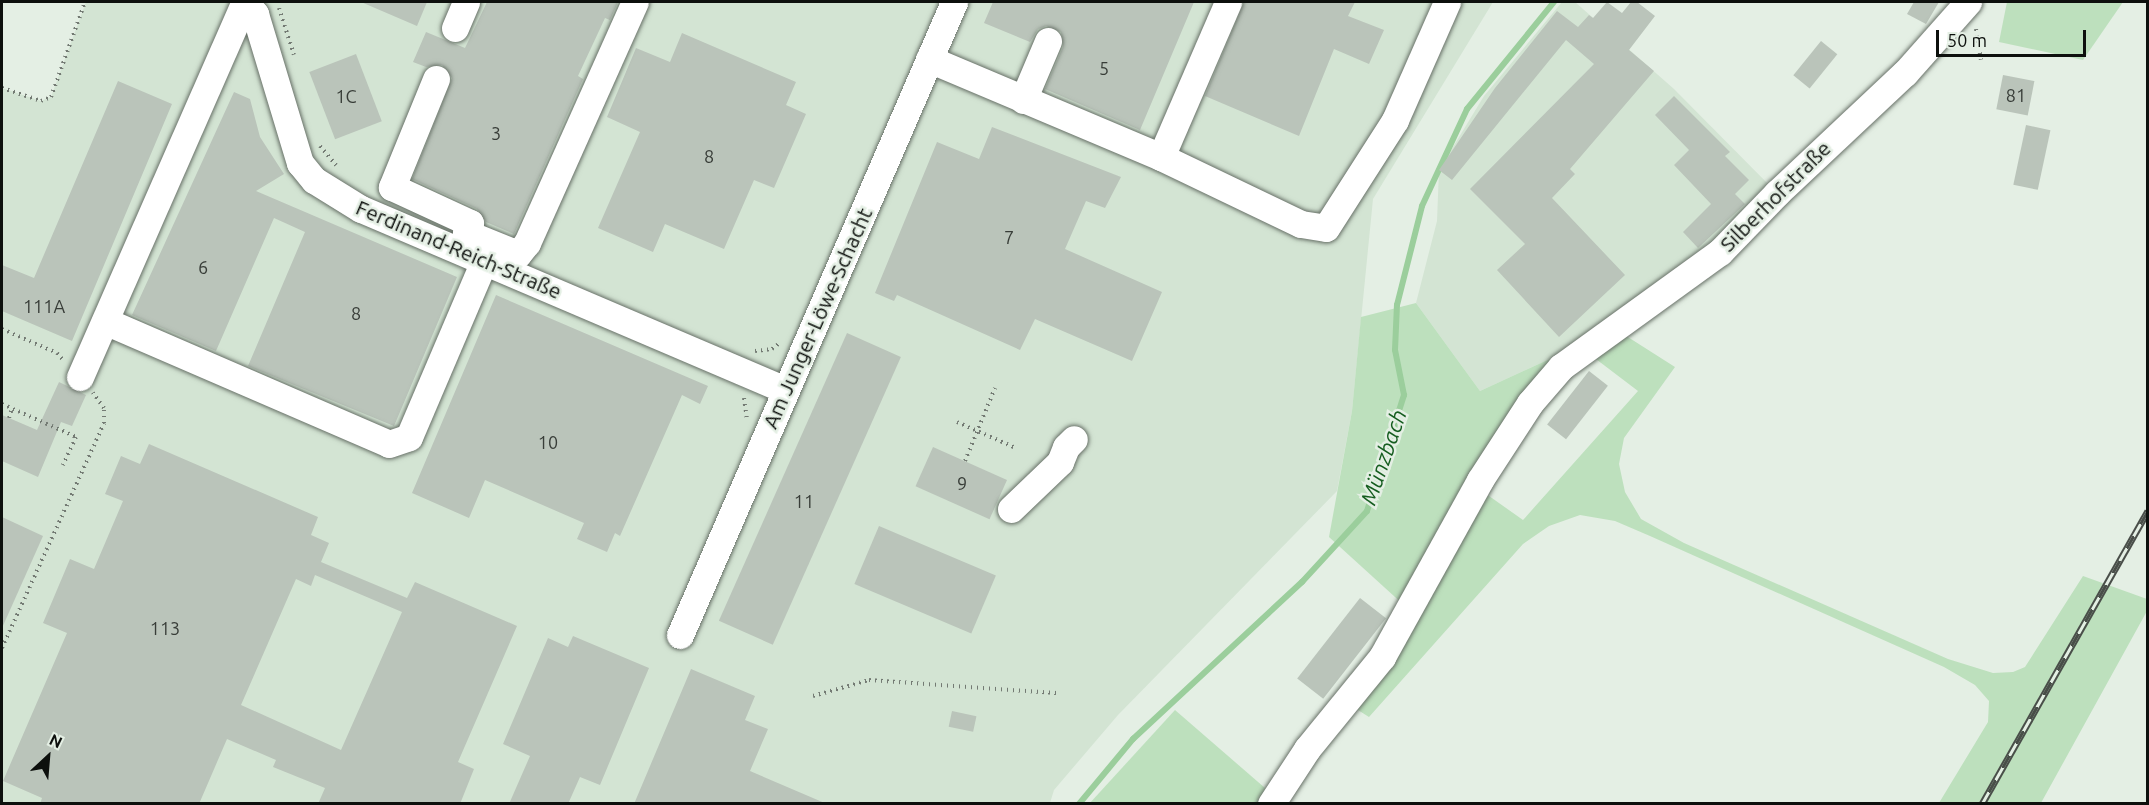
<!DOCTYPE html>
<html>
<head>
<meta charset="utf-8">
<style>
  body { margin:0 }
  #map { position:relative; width:2149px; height:805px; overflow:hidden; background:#e4efe4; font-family:Ubuntu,sans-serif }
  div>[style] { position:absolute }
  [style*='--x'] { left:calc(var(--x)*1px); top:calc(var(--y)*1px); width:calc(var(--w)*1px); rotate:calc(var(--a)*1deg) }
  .built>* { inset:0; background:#d3e4d3 }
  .green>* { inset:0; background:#bde0bd }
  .stream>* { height:6px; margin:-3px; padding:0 3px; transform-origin:3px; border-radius:3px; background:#9bce9c }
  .building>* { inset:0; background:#bac4ba; transform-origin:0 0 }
  .path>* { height:4px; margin-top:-2px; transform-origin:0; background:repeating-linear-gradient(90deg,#737a73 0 1.5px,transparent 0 6px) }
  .roads { filter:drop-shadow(0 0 2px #677067) drop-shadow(0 0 2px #677067) }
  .minor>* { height:27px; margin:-13.5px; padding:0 13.5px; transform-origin:13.5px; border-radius:13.5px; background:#fff }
  .rail>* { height:7px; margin-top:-3.5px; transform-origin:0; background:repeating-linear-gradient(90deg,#e4efe4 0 14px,#494e49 0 28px); box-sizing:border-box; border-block:2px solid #494e49 }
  span { translate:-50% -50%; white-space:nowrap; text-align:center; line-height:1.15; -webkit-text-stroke:5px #e4efe4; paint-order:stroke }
  .number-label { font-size:18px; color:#383d38 }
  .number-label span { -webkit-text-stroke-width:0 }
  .street-label { font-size:21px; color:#0d100d }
  .water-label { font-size:22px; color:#155d1f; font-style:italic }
  .frame { position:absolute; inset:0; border:3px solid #0d100d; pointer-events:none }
  .north { position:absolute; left:18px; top:727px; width:60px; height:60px; -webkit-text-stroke:4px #e4efe4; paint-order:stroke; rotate:26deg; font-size:16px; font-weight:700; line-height:24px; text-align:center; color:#0d100d }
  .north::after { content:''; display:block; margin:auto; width:21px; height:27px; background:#0d100d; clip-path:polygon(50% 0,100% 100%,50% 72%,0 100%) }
  .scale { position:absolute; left:1936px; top:30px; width:150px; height:27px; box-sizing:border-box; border:3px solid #0d100d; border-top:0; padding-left:8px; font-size:18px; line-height:21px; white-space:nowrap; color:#0d100d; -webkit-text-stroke:4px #e4efe4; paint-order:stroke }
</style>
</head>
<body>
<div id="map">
  <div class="built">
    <i style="clip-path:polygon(86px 2px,1493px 2px,1373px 199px,1352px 411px,1337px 491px,1118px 715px,1054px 790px,1050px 803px,2px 804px,2px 88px,41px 101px,51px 97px)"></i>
    <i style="clip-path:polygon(1562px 2px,1575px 2px,1674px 89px,1777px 193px,1720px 252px,1554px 357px,1480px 391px,1416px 303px,1437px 221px,1439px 170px,1484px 96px)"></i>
  </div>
  <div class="green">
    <i style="clip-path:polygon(2007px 2px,2123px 2px,2083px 60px,1999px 42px)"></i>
    <i style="clip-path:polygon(1416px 303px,1480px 391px,1554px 357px,1406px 607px,1329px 537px,1352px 411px,1361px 317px)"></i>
    <i style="clip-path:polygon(1620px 332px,1675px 367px,1624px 438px,1619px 464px,1625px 492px,1641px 519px,1684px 543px,1948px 659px,1993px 673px,2013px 672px,2025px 667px,2083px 576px,2147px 599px,2147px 611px,2041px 803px,1939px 803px,1988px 722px,1989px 701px,1975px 685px,1944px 667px,1650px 536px,1615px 521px,1580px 515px,1549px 526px,1523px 544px,1369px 717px,1350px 705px,1482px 491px,1523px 520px,1638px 391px,1588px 353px)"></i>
    <i style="clip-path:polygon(1175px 710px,1265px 788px,1260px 803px,1089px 804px)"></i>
  </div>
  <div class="stream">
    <i style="--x:1079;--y:804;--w:85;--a:-50.3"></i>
    <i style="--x:1133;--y:739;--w:231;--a:-42.9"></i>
    <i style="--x:1302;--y:582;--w:96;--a:-47.5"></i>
    <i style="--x:1367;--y:511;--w:122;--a:-72.3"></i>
    <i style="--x:1404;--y:395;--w:46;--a:-101.3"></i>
    <i style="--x:1395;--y:350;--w:45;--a:-87.5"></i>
    <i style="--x:1397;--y:305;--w:102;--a:-75.8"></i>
    <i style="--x:1422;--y:206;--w:107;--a:-65.1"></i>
    <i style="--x:1467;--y:109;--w:138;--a:-50.9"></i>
  </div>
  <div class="building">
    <i style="clip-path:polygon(361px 2px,427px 2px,417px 26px)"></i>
    <i style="clip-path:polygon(487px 2px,618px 2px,610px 20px,605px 18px,578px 76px,583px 79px,514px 234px,486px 222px,477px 209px,412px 179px,452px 78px,442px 65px,426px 67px,413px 62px,426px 32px,465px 48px)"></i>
    <i style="clip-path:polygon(993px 2px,1194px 2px,1140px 130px,1045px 89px,1063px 47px,1061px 32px,1046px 26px,1038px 29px,1030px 42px,984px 23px)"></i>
    <i style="clip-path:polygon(1244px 2px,1355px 2px,1348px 16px,1384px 30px,1369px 64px,1334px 49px,1299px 136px,1205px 96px)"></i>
    <i style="clip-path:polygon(1607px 2px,1622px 13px,1631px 2px,1637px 2px,1655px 16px,1629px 50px,1654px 71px,1570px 169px,1575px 174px,1552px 198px,1625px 275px,1559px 337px,1497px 270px,1525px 244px,1470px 189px,1594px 64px,1566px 40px,1452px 180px,1439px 170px,1495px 88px,1557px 11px,1578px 27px,1589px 15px,1593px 18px)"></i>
    <i style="clip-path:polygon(1914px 2px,1939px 2px,1926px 24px,1907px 14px)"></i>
    <i style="clip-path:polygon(682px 33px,796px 82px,786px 105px,806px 114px,774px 188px,754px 180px,724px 249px,665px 224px,653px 252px,598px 228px,640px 132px,607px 117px,636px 48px,670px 62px)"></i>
    <i style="left:1821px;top:41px;width:21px;height:44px;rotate:39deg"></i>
    <i style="left:356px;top:54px;width:72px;height:50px;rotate:69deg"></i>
    <i style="left:2003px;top:75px;width:32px;height:35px;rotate:11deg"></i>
    <i style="clip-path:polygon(118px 81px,172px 104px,72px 341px,2px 311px,2px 265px,34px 278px)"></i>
    <i style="clip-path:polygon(234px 92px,250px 99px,260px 137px,284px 174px,256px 191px,457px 277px,394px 426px,248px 366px,305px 232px,274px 218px,216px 351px,132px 315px)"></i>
    <i style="clip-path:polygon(1674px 96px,1730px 152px,1725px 156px,1749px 180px,1735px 194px,1745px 204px,1698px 248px,1683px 232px,1711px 204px,1674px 165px,1689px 150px,1655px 115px)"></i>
    <i style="left:2026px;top:125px;width:25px;height:61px;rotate:12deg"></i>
    <i style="clip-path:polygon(992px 127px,1121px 177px,1105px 208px,1086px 201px,1065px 249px,1162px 292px,1132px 361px,1035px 319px,1020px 350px,897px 295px,894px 301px,875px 293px,937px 142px,979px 159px)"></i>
    <i style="clip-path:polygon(496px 295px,708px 386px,700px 404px,682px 395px,620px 536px,615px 533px,607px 552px,577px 539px,584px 523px,485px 480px,469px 518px,412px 493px)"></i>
    <i style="left:847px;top:333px;width:59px;height:315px;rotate:24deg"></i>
    <i style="left:1589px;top:371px;width:24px;height:68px;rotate:38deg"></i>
    <i style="clip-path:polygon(59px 382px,86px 395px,72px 426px,61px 422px,38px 477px,2px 461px,2px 415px,37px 430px)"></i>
    <i style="clip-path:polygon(evenodd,149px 444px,318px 517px,311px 535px,329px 543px,321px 562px,407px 598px,415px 582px,517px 626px,458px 762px,474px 769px,460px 804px,318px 804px,325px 788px,273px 767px,276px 760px,227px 739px,199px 804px,40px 804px,42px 798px,3px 781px,67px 633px,43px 623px,70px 559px,94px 569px,123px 501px,105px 494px,121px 456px,140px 464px,149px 444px,315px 575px,402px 612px,341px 750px,241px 705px,296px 579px,311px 586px,315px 575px)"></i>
    <i style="left:933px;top:447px;width:81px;height:43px;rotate:24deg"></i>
    <i style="clip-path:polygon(2px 517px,43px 536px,2px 628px)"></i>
    <i style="left:879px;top:526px;width:127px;height:63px;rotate:23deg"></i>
    <i style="left:1360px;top:598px;width:33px;height:102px;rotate:38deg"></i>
    <i style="clip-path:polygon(573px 636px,649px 668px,600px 785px,580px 777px,568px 804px,509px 804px,530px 756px,503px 744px,548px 638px,568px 647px)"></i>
    <i style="clip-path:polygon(691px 669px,755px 696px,745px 720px,768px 729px,750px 771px,827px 804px,634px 804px)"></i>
    <i style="left:952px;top:711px;width:25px;height:16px;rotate:12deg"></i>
  </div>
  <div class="path">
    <i style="--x:279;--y:8;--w:49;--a:72.3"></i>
    <i style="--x:1976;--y:29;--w:31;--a:81"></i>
    <i style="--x:2;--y:88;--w:41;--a:18.4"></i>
    <i style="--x:41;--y:101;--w:11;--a:-22"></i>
    <i style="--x:51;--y:97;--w:101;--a:-70.3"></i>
    <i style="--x:320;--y:146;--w:25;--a:50"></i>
    <i style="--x:2;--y:329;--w:60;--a:23.6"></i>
    <i style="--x:57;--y:353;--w:11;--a:49"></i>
    <i style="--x:755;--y:351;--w:17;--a:-7"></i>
    <i style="--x:772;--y:349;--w:11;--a:-38"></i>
    <i style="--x:744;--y:398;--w:21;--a:82"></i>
    <i style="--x:2;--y:404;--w:81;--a:24"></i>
    <i style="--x:76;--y:437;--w:31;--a:115"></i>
    <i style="--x:9;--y:418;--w:9;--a:-72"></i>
    <i style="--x:957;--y:422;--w:64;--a:23.8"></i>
    <i style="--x:965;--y:461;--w:79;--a:-67.7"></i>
    <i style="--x:2;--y:648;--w:247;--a:-65.6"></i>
    <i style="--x:104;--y:423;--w:15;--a:-90"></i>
    <i style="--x:104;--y:408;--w:19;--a:-126"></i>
    <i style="--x:813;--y:696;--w:58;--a:-15.9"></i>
    <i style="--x:869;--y:680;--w:188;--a:4"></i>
  </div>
  <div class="roads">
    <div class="minor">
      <i style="--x:245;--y:2;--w:16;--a:50"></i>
      <i style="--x:255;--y:14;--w:156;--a:73.2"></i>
      <i style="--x:300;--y:163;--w:22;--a:51"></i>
      <i style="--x:314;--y:180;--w:55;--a:31.7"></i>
      <i style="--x:361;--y:209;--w:461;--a:23.1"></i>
      <i style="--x:455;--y:28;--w:28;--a:-67"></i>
      <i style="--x:929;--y:59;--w:252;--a:22.9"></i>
      <i style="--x:1161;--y:157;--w:155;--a:25.6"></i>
      <i style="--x:1301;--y:224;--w:25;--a:9"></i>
      <i style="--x:1326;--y:228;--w:128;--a:-57.4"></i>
      <i style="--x:1395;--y:120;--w:129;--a:-66.2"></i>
      <i style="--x:436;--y:79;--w:117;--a:112.2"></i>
      <i style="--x:392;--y:187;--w:86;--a:24.8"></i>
      <i style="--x:470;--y:223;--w:11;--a:112"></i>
      <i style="--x:466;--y:233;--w:56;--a:22"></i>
      <i style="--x:518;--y:254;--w:14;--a:-51"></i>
      <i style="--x:527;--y:243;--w:264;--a:-65.9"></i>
      <i style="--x:1023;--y:100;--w:64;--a:-67"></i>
      <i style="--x:1161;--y:157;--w:169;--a:-66.6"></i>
      <i style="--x:105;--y:321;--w:309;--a:23.4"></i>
      <i style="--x:389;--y:444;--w:21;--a:-19"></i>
      <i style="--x:409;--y:437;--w:191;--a:-66.9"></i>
      <i style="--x:80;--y:377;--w:410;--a:-66.3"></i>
      <i style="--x:1011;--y:509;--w:68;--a:-43.8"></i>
      <i style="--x:1060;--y:462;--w:16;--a:-68"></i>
      <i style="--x:1066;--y:447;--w:11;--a:-45"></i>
      <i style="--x:680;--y:635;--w:690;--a:-66.59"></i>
      <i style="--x:1271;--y:804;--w:66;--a:-56.8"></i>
      <i style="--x:1307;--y:749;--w:119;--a:-50.8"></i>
      <i style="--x:1382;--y:657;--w:202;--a:-61"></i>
      <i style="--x:1480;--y:480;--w:92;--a:-57"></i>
      <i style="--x:1530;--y:403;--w:48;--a:-49.3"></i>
      <i style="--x:1561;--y:367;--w:196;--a:-35.9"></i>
      <i style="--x:1720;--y:252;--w:82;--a:-46"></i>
      <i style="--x:1777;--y:193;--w:175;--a:-43.2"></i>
      <i style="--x:1905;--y:73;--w:95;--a:-48.4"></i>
    </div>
  </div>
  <div class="rail">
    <i style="--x:1982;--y:804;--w:337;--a:-60.5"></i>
  </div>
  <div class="number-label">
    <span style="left:1104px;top:68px">5</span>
    <span style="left:2016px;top:95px">81</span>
    <span style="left:346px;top:96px">1C</span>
    <span style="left:496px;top:133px">3</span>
    <span style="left:709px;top:156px">8</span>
    <span style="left:1009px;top:237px">7</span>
    <span style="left:203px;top:267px">6</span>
    <span style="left:44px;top:306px">111A</span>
    <span style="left:356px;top:313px">8</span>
    <span style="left:548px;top:442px">10</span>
    <span style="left:962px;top:483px">9</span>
    <span style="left:804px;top:501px">11</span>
    <span style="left:165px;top:628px">113</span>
  </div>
  <div class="street-label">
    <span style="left:1775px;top:196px;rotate:-45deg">Silberhofstraße</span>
    <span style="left:459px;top:249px;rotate:23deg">Ferdinand-Reich-Straße</span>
    <span style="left:817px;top:318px;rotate:-66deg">Am Junger-Löwe-Schacht</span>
  </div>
  <div class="water-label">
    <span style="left:1383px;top:457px;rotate:-71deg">Münzbach</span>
  </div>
  <div class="frame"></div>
  <div class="north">N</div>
  <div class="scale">50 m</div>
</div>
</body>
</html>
